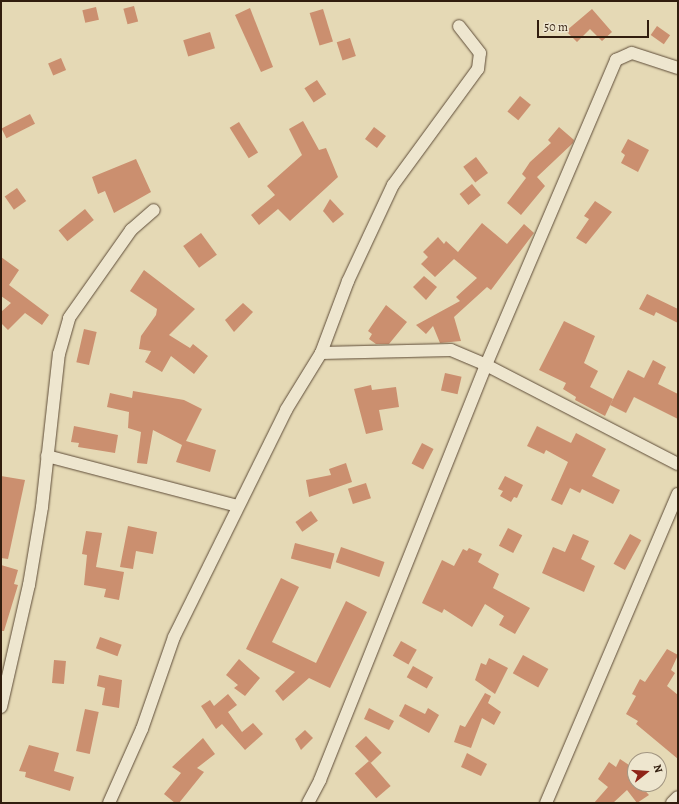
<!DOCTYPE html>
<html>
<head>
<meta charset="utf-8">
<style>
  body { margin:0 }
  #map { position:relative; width:679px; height:804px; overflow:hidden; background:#e5d9b5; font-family:Alegreya,serif }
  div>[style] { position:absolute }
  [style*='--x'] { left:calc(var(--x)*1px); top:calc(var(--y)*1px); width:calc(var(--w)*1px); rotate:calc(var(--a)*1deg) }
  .building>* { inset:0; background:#cb8f6f; transform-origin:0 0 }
  .roads { filter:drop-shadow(0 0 1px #5e4c38) drop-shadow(0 0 1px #5e4c38) }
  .minor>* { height:12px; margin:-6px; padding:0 6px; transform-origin:6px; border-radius:6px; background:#eee6cf }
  span { translate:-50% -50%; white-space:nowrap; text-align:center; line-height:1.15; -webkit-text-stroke:4px #eee6cf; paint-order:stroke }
  .frame { position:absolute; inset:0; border:2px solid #311d0e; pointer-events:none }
  .north { position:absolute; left:627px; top:752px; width:40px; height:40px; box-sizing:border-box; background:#eee6cf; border:1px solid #a29682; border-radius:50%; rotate:73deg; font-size:11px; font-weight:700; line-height:16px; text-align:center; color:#311d0e }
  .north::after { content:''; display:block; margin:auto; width:14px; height:18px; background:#8f2418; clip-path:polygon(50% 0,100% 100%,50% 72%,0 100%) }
  .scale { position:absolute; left:537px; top:20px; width:112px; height:18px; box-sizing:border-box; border:2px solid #311d0e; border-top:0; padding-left:5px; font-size:12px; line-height:14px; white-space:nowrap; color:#311d0e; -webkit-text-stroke:3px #eee6cf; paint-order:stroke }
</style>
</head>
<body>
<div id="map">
  <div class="building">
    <i style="left:134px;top:6px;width:16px;height:11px;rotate:75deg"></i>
    <i style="left:96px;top:7px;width:13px;height:14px;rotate:77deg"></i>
    <i style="clip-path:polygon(250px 8px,273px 67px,261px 72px,235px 15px)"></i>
    <i style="left:323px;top:9px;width:34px;height:14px;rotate:73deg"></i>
    <i style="clip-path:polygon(592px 9px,612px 32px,602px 41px,590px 29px,577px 42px,566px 31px)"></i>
    <i style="left:657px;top:26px;width:16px;height:11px;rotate:35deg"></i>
    <i style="left:210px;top:32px;width:17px;height:28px;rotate:73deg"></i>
    <i style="left:350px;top:38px;width:19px;height:14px;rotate:72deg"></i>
    <i style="left:61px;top:58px;width:13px;height:14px;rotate:67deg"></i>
    <i style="left:317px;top:80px;width:17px;height:15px;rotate:57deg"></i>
    <i style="left:520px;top:96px;width:14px;height:20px;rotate:39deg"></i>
    <i style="left:30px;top:114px;width:11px;height:32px;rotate:63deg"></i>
    <i style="clip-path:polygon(303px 121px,319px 150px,326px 148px,338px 177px,290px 221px,278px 209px,259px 225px,251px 215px,275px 195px,267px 186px,302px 155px,289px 129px)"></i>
    <i style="left:239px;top:122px;width:36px;height:11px;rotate:58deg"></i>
    <i style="left:374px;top:127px;width:15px;height:15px;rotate:37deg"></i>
    <i style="clip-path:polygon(559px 127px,574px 140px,573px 143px,537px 177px,545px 186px,521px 215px,507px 203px,526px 178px,522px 174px,530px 162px,551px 143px,548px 140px)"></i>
    <i style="clip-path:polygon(628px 139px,649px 150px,638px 172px,621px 163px,625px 155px,621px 152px)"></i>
    <i style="left:476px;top:157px;width:20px;height:16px;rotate:53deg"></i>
    <i style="clip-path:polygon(136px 159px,151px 192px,114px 213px,105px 191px,98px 194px,92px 177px)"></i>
    <i style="left:472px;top:184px;width:14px;height:16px;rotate:51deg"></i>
    <i style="left:17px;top:188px;width:16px;height:15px;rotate:55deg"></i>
    <i style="clip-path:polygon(330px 199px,344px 214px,333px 223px,323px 211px)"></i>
    <i style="clip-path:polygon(595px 201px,612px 212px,586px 244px,576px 238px,589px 219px,584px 216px)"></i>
    <i style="left:85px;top:209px;width:14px;height:34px;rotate:51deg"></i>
    <i style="clip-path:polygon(482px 223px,507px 244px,524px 224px,534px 233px,491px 290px,487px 287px,454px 317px,461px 341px,440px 343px,433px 326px,426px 334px,416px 325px,460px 301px,456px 297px,477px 278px,454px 259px,435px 277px,421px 264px,428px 257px,423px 252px,438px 237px,444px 244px,446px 241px,458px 252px)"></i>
    <i style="left:201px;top:233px;width:27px;height:22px;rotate:54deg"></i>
    <i style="clip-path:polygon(1px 257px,19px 270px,9px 285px,49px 315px,42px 325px,25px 313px,8px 330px,1px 323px,1px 312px,11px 303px,1px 296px)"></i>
    <i style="clip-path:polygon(144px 270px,195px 309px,169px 335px,190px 348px,193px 344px,208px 356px,194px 374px,171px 356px,162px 372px,145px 362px,151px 351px,139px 349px,141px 336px,156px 315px,157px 309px,130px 291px)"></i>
    <i style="clip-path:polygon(424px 276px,437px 287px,426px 300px,413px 287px)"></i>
    <i style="clip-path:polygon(647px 294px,678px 309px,678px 323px,656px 312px,654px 316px,639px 309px)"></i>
    <i style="clip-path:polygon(243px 303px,253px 312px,234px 332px,225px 320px)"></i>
    <i style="clip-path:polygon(386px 305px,407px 322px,389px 344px,376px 344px,369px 339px,372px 334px,368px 331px)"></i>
    <i style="clip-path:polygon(564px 321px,595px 336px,584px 363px,598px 371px,590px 387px,613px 399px,605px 416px,575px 400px,576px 397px,563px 389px,566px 383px,539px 370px)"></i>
    <i style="left:84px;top:329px;width:13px;height:34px;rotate:13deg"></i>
    <i style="clip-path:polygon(653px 360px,666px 367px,658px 384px,678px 394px,678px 419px,634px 397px,626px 413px,610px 405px,628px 370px,644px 378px)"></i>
    <i style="left:445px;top:373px;width:17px;height:18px;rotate:13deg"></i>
    <i style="clip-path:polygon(371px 385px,372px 390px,396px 387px,399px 407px,379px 410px,383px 430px,366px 434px,354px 389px)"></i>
    <i style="clip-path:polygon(133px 391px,184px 400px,202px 409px,186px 441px,216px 450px,210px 472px,176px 462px,182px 445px,153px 430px,147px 464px,137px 463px,141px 432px,128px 428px,129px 412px,107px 407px,110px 393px,132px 398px)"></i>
    <i style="clip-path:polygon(74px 426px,118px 435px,115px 453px,78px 447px,79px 443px,71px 442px)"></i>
    <i style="clip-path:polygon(537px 426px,571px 443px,576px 433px,606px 449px,592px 476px,620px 490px,613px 504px,582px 489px,580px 493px,570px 488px,562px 505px,551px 500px,568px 462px,546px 450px,544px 454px,527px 446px)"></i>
    <i style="left:422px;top:443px;width:13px;height:23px;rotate:27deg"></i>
    <i style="clip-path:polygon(346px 463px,352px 482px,309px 497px,306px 480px,331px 475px,329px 469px)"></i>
    <i style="clip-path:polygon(1px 476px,25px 480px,8px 559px,1px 558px)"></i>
    <i style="clip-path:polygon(505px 476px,523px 485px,517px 498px,514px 497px,511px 502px,500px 496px,503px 491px,498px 489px)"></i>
    <i style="left:366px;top:483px;width:16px;height:19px;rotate:72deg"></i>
    <i style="left:311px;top:511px;width:12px;height:19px;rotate:55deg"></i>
    <i style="clip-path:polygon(128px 526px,157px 532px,153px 554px,136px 551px,133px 569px,120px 567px)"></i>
    <i style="left:508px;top:528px;width:16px;height:20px;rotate:27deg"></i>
    <i style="clip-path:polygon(86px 531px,102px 533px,96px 567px,124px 572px,119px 600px,104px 597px,106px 589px,84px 585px,87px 555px,82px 554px)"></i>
    <i style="clip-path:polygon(573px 534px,589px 541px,581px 559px,595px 566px,584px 592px,542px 573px,553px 547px,565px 552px)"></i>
    <i style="left:630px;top:534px;width:13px;height:34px;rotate:29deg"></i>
    <i style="left:295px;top:543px;width:41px;height:16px;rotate:15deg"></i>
    <i style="left:341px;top:547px;width:46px;height:16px;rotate:19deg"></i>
    <i style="clip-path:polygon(469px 548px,482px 554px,478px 562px,499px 574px,493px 588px,530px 608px,515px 634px,499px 625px,504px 616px,485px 604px,472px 627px,444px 609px,442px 613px,422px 603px,442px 560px,454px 566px,463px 549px,467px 551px)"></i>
    <i style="clip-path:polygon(1px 565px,18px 570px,14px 584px,18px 585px,4px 631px,1px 631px)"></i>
    <i style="clip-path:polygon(281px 578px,299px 587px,272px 642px,316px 663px,346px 601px,367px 612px,330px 688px,309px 678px,283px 701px,275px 691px,295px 672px,246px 649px)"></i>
    <i style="left:100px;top:637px;width:23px;height:12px;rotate:20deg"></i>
    <i style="left:401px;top:641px;width:18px;height:17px;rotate:29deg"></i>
    <i style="clip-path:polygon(667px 649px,678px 655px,671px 670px,675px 673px,667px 686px,678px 695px,678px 759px,636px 724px,638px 721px,626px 714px,636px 696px,632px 694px,640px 679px,645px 682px)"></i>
    <i style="left:523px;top:655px;width:29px;height:21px;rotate:29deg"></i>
    <i style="clip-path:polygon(489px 658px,508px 668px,495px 694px,475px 680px,481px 663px,486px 665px)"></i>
    <i style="clip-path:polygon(239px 659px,260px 678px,245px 696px,234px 688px,238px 685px,226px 675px)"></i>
    <i style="left:54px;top:660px;width:12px;height:23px;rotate:5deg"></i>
    <i style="left:413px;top:666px;width:23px;height:13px;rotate:29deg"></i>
    <i style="clip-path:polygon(99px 675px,122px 680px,119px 708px,102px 705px,105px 688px,97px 686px)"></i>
    <i style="clip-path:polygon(485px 693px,491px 696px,488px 703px,501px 712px,494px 725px,482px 718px,471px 748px,454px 742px,460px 725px,465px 727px)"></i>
    <i style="clip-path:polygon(228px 694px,237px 705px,228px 712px,242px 732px,253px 723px,263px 734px,245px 750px,222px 724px,216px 729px,201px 706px,210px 700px,214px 706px)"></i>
    <i style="clip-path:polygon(405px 704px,425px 714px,428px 708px,439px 715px,429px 733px,399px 716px)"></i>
    <i style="clip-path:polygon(369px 708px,394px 721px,389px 730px,364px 719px)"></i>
    <i style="left:85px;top:709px;width:14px;height:43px;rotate:12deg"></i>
    <i style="clip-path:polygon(305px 730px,313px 738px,301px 750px,295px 739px)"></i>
    <i style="left:366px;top:736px;width:23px;height:15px;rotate:47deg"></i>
    <i style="clip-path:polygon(203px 738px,215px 754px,197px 768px,204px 772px,179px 803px,175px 803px,164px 794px,181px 773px,172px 767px)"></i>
    <i style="clip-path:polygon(29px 745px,59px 753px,54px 771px,74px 777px,70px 791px,25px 777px,26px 772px,19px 771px)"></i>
    <i style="clip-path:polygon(467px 753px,487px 764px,481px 776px,461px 767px)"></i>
    <i style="clip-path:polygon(620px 759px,635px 769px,632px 775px,635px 784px,639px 784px,649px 795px,637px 803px,627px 790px,613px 803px,594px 803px,608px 787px,598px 779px,609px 762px,616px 767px)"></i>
    <i style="left:369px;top:761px;width:33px;height:19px;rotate:49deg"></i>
  </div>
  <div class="roads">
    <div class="minor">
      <i style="--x:321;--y:353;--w:130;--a:-1.3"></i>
      <i style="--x:451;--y:350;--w:38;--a:23"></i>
      <i style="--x:486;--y:365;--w:216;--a:27.3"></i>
      <i style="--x:47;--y:456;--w:197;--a:14.7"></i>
      <i style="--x:1;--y:707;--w:125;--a:-77.1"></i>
      <i style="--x:29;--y:585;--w:79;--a:-80.5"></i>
      <i style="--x:42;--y:507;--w:154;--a:-83.7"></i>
      <i style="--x:59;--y:354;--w:37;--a:-74"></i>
      <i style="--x:69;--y:318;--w:108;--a:-54.8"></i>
      <i style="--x:131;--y:230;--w:30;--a:-41"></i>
      <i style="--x:109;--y:803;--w:81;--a:-66"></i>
      <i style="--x:142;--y:729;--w:97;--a:-70.8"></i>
      <i style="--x:174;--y:637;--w:253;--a:-63.7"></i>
      <i style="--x:286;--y:410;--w:67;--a:-58.4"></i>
      <i style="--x:321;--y:353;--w:77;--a:-69.4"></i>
      <i style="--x:348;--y:281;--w:106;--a:-64.9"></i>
      <i style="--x:393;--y:185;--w:144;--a:-53.8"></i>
      <i style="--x:478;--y:69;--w:16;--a:-83"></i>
      <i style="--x:480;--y:53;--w:34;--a:-128"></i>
      <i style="--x:308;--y:803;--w:26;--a:-62"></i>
      <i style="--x:320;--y:780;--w:447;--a:-68.2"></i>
      <i style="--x:486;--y:365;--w:332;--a:-66.9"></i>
      <i style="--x:616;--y:60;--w:17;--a:-24"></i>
      <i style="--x:632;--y:53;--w:48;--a:18.1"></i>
      <i style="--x:546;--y:803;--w:336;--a:-66.9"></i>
      <i style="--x:672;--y:803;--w:8;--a:-45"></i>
    </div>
  </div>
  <div class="frame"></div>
  <div class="north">N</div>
  <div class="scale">50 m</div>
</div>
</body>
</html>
